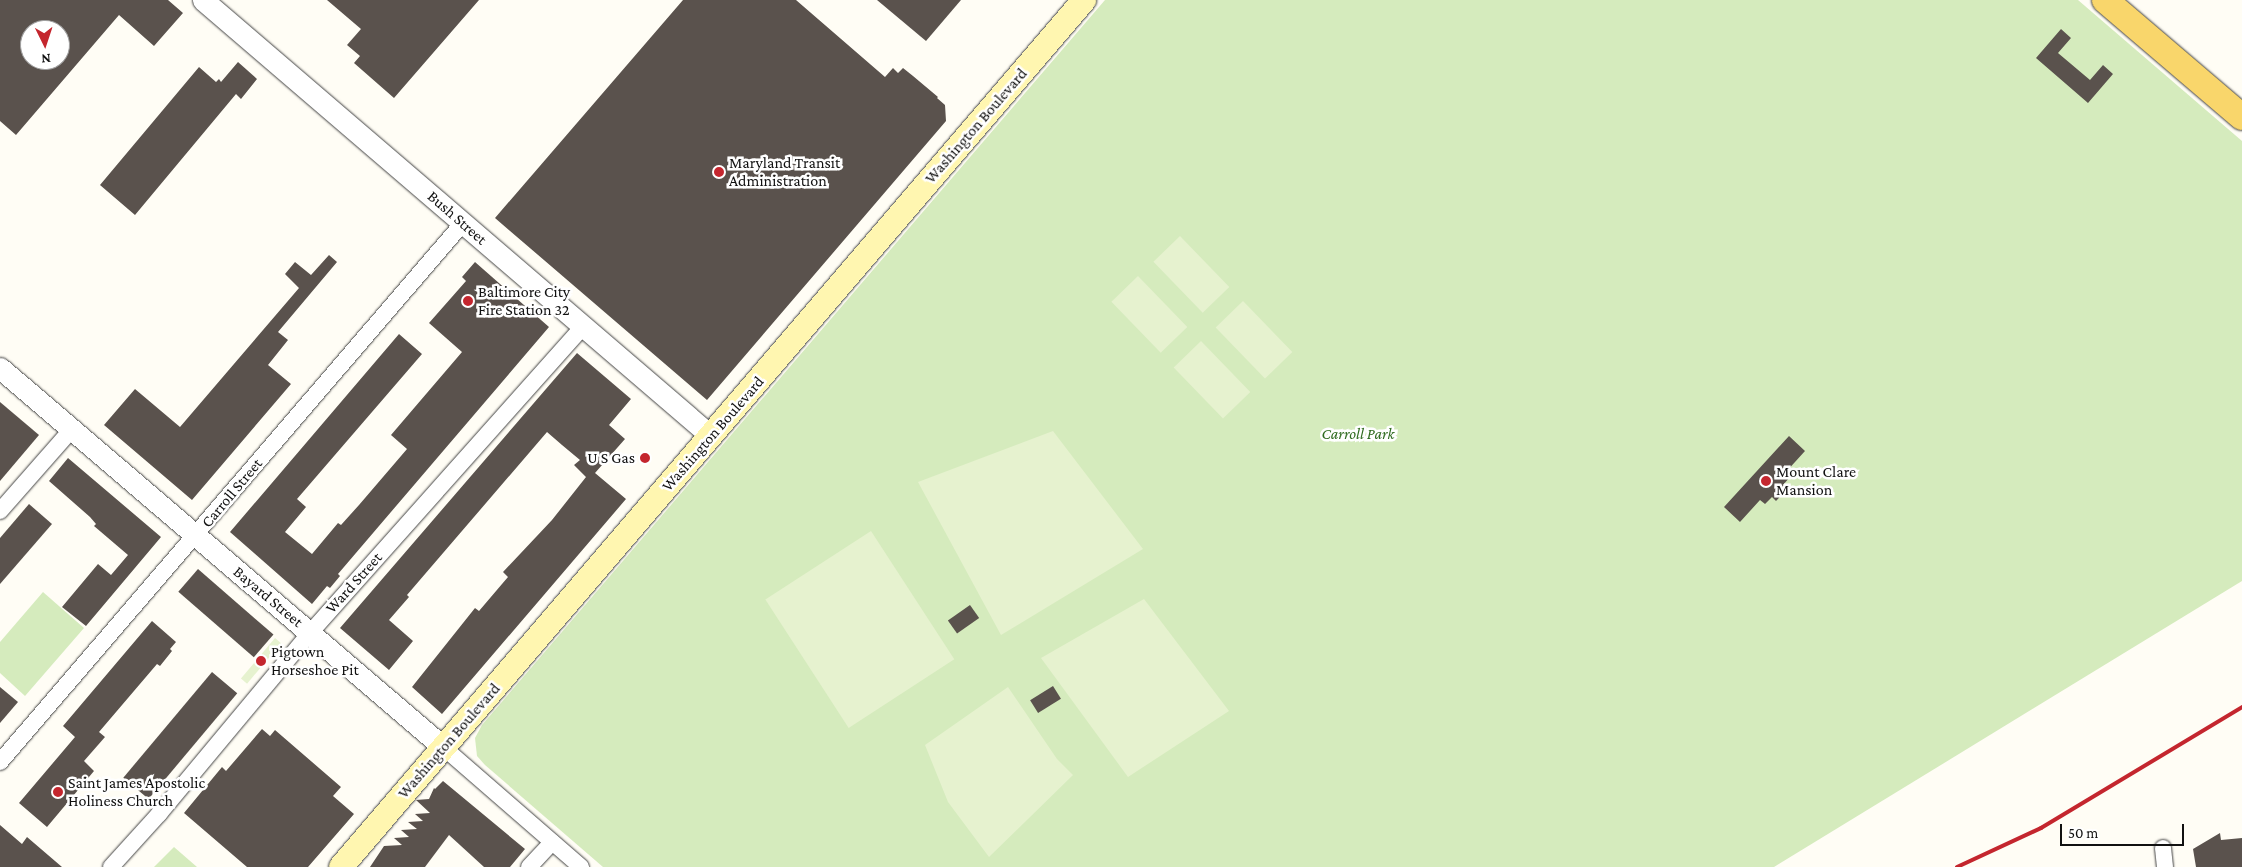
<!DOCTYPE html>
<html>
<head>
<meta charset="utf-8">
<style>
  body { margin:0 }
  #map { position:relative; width:2242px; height:867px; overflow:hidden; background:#fffdf5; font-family:"Crimson Pro",serif }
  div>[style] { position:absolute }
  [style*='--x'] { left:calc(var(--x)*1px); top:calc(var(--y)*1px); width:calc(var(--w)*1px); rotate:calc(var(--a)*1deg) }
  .green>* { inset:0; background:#d5ebbd }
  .pitch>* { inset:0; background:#e6f2cf; transform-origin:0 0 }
  .building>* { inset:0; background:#5a524d; transform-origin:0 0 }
  .roads { filter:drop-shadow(0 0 1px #444) drop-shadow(0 0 1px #444) }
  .minor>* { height:16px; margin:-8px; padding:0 8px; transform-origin:8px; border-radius:8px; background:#fff }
  .tertiary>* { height:21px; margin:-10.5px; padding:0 10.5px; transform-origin:10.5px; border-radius:10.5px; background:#fff }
  .secondary>* { height:24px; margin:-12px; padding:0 12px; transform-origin:12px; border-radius:12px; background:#fff6b0 }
  .primary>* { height:26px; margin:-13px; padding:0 13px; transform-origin:13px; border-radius:13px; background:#f9d66b }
  .rail>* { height:4px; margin:-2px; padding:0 2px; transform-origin:2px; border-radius:2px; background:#c4262e }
  .dots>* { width:14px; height:14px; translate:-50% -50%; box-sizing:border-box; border:2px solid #fff; border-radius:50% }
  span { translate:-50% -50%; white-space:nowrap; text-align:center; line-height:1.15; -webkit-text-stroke:5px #fff; paint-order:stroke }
  .street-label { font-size:16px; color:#111 }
  .poi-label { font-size:16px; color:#111 }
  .left { translate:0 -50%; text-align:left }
  .right { translate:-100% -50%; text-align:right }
  .park-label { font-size:16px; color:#2f6b1f; font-style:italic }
  .north { position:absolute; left:20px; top:20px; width:50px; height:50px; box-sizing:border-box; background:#fff; border:1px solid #a0a0a0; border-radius:50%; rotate:176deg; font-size:14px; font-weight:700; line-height:20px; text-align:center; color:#111 }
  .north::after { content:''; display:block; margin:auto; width:18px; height:22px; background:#c4262e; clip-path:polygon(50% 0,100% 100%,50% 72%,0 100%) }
  .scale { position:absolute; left:2060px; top:824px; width:124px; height:22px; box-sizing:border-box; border:2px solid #111; border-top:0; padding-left:6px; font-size:15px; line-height:18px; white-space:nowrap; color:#111; -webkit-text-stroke:4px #fff; paint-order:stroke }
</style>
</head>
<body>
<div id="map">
  <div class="green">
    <i style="clip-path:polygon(1105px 0,2078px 0,2242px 141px,2242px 581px,1774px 867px,603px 867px,485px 765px,477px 756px,475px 738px,482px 725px)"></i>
    <i style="clip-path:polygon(43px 592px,84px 628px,25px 696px,0 673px,0 642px)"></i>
    <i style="clip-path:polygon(174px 847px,197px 867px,154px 867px)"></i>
  </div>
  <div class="pitch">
    <i style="left:1180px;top:236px;width:71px;height:37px;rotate:46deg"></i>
    <i style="left:1138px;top:276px;width:71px;height:37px;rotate:46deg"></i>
    <i style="left:1243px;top:301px;width:71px;height:38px;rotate:46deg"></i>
    <i style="left:1201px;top:341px;width:71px;height:38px;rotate:46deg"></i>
    <i style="clip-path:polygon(1053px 431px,1143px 549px,1001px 635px,918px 482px)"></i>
    <i style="left:871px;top:531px;width:153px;height:126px;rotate:57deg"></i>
    <i style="clip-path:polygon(1144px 599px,1229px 711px,1128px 777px,1041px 658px)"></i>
    <i style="left:275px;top:638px;width:8px;height:53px;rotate:40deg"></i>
    <i style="clip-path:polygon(1008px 687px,1057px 759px,1073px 775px,989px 857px,948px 802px,925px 745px)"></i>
  </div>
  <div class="building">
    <i style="clip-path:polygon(evenodd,0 0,168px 0,183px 13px,154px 46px,119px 15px,16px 135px,0 121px,0 0,30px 30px,60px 30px,60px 60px,30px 60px,30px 30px)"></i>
    <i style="clip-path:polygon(327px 0,479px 0,394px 98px,354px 63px,360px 56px,347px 45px,361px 29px)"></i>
    <i style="clip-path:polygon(683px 0,796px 0,885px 77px,893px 68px,898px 73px,903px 68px,913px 76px,938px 97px,937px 98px,945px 105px,946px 121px,707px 400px,495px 218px)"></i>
    <i style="clip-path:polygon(877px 0,961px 0,926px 41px)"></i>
    <i style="clip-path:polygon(2061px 29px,2071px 38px,2058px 53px,2090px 80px,2103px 65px,2113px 74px,2088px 103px,2036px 58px)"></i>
    <i style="clip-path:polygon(238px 62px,257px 79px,241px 99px,236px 94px,135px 215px,100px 185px,199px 67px,216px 82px,219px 79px,221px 82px)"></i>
    <i style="clip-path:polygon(329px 255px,337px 262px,278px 332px,288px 340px,268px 365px,291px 384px,192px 500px,104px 425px,135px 389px,180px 427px,299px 288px,285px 274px,295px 262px,311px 275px)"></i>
    <i style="clip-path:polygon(475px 262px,549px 327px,338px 574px,340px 576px,330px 588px,327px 586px,312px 604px,230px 532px,399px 334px,422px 354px,297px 499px,306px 507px,285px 532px,312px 554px,338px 523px,341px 525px,359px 505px,407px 449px,391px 435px,462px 352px,429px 323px,466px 281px,462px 277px)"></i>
    <i style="clip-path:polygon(577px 353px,631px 399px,609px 425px,625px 439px,595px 473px,626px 499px,442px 714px,412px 687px,475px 608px,479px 611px,502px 584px,508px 577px,503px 572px,552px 520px,586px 477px,574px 465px,580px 460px,562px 445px,547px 432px,407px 595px,409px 597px,389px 620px,413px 641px,389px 670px,340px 628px)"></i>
    <i style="clip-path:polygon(0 402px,39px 435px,0 481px)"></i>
    <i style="clip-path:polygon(1789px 436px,1805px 451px,1785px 473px,1790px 477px,1783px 485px,1787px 489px,1776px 501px,1772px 497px,1765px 504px,1760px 500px,1740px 522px,1724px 507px)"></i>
    <i style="clip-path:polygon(68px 458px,161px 537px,86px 626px,62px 607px,98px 564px,111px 575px,128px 555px,94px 526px,96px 524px,90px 517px,49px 481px)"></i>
    <i style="clip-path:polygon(29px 504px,52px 524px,0 584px,0 538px)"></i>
    <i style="left:198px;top:569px;width:100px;height:30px;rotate:41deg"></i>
    <i style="left:970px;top:605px;width:16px;height:27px;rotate:55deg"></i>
    <i style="clip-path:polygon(152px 621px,176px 642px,170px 649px,172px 651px,160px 666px,157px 664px,99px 732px,105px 737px,84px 761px,94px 771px,47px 827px,19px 803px,75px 737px,63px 726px)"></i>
    <i style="left:212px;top:672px;width:33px;height:138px;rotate:40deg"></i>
    <i style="left:1053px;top:686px;width:15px;height:27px;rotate:58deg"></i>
    <i style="clip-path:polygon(0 687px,18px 702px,0 723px)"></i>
    <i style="clip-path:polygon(262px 729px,270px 736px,275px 730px,341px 787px,333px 796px,354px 814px,308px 867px,247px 867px,184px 813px,222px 767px,226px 771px)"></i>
    <i style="clip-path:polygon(443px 781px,525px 849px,510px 867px,484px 867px,449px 835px,425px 867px,370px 867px,384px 846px,402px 845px,394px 838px,409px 837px,401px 830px,417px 829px,408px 822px,423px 821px,415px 814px,430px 813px,416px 800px,429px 799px,434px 788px,435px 789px)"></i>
    <i style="clip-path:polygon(0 825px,22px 844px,27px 837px,62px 867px,0 867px)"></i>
    <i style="clip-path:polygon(2220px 833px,2221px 840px,2242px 838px,2242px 867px,2196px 867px,2193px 849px)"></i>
  </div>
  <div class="roads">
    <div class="minor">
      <i style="--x:0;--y:511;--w:109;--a:-48.7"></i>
      <i style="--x:443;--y:747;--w:183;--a:41"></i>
      <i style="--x:0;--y:762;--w:711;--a:-49.34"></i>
      <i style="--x:2163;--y:848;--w:19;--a:84"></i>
      <i style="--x:111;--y:867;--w:72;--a:-47.8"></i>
      <i style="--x:159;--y:814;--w:236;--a:-50.2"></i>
      <i style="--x:310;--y:633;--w:411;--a:-48.3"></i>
      <i style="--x:529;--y:867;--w:34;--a:-47"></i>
    </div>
    <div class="tertiary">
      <i style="--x:203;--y:0;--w:669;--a:40.64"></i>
      <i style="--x:0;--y:368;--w:583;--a:40.55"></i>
    </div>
    <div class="secondary">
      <i style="--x:341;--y:867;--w:1142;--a:-49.4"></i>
    </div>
    <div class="primary">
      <i style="--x:2105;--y:0;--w:180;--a:40.5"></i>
    </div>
  </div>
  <div class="rail">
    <i style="--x:1957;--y:867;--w:93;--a:-24.9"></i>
    <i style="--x:2041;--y:828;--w:235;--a:-31"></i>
  </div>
  <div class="dots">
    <i style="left:719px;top:172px;background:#c4262e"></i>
    <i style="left:468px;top:301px;background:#c4262e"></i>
    <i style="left:645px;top:458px;background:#c4262e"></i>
    <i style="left:1766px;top:481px;background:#c4262e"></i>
    <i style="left:261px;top:661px;background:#c4262e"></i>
    <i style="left:58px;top:792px;background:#c4262e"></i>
  </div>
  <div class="street-label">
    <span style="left:976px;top:126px;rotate:-49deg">Washington Boulevard</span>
    <span style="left:457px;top:218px;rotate:41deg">Bush Street</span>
    <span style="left:713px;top:434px;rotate:-49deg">Washington Boulevard</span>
    <span style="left:232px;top:493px;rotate:-50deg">Carroll Street</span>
    <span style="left:354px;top:583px;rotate:-48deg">Ward Street</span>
    <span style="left:268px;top:597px;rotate:40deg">Bayard Street</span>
    <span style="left:449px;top:741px;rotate:-49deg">Washington Boulevard</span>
  </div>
  <div class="poi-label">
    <span class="left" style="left:729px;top:172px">Maryland Transit<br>Administration</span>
    <span class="left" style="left:478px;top:301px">Baltimore City<br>Fire Station 32</span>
    <span class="right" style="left:635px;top:458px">U S Gas</span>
    <span class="left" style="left:1776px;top:481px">Mount Clare<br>Mansion</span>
    <span class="left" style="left:271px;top:661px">Pigtown<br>Horseshoe Pit</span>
    <span class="left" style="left:68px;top:792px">Saint James Apostolic<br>Holiness Church</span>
  </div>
  <div class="park-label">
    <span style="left:1358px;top:434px">Carroll Park</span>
  </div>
  <div class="north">N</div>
  <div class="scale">50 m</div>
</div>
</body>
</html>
